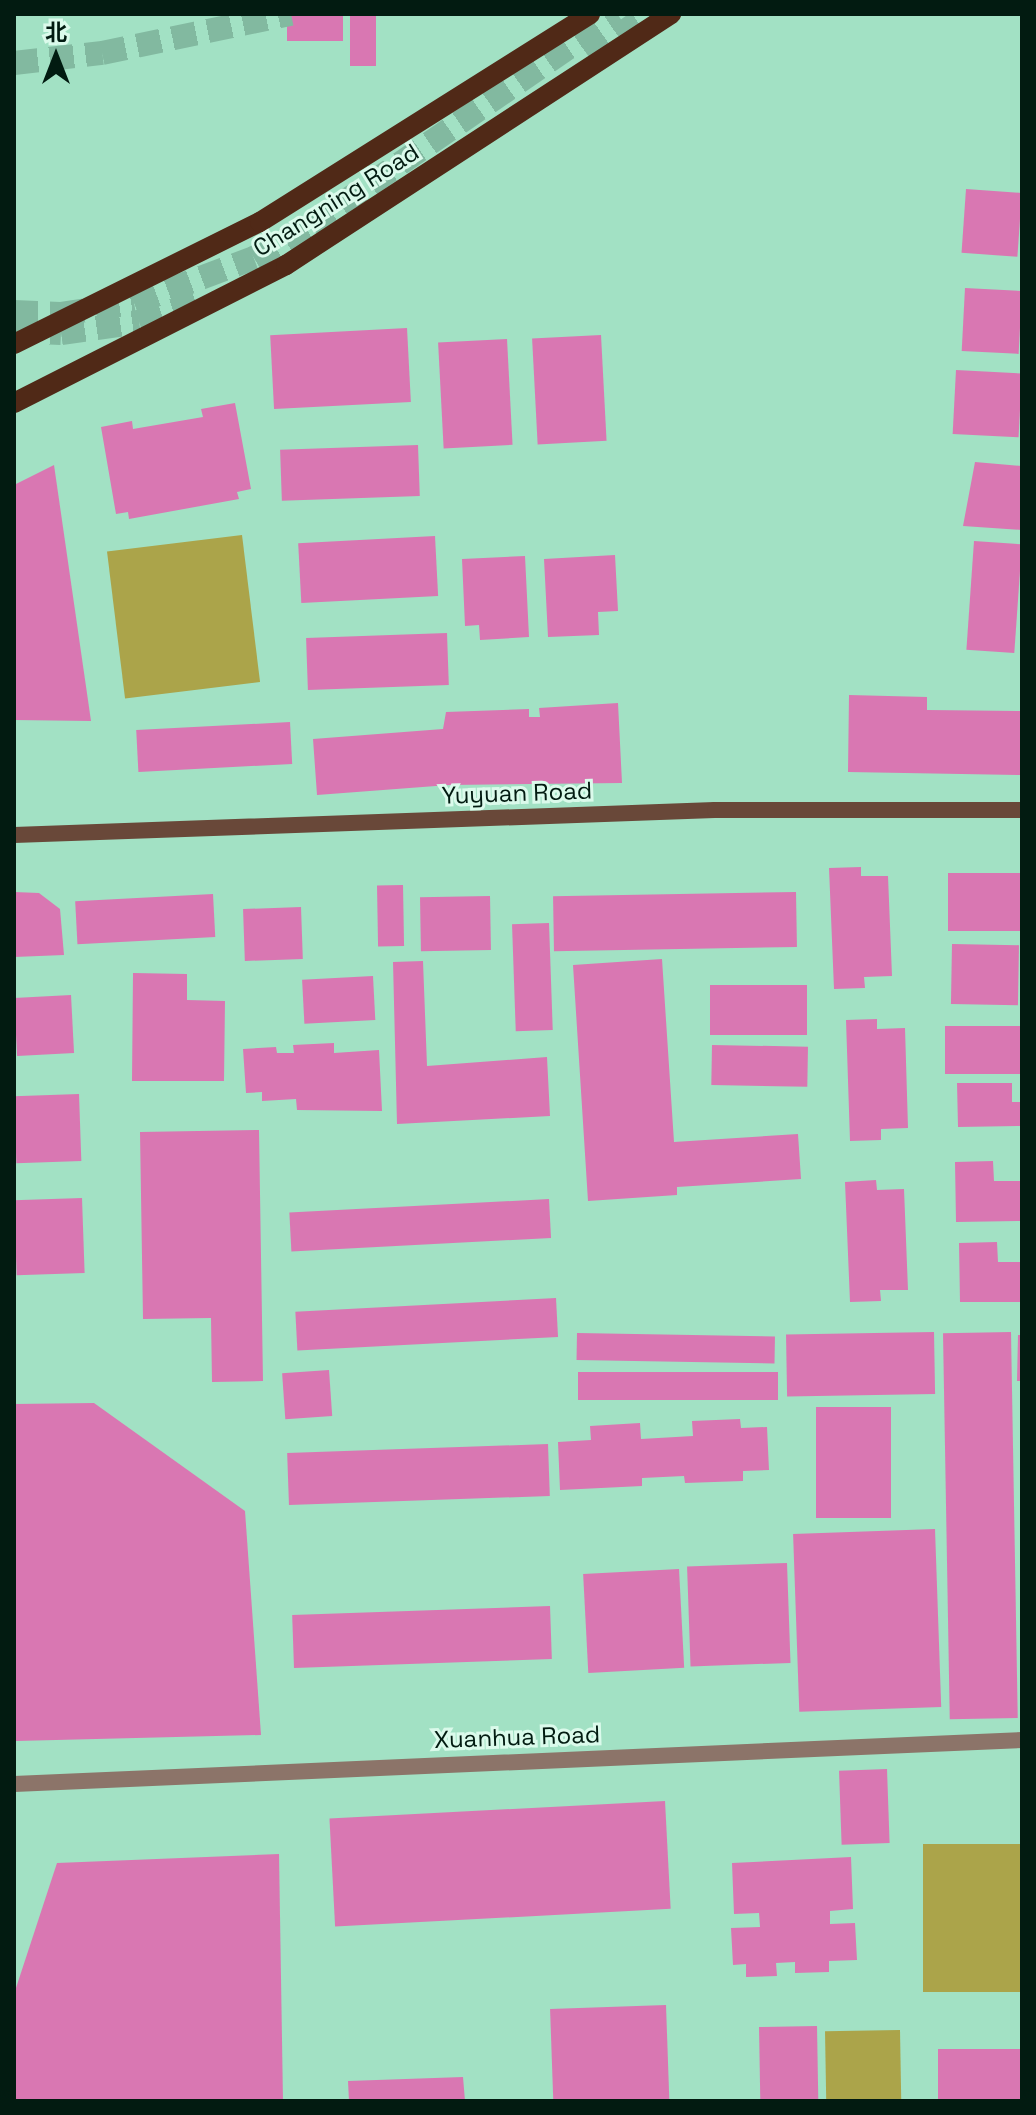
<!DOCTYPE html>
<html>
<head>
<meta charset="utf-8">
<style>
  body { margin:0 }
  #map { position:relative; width:1036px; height:2115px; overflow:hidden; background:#a2e1c4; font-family:"Space Grotesk","Noto Sans SC",sans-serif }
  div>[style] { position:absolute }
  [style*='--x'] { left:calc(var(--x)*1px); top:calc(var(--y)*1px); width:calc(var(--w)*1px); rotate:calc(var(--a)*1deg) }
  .green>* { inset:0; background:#aba44a; transform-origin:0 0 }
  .building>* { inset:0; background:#d977b2; transform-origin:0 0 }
  .highway-tunnel>* { height:24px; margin-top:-12px; transform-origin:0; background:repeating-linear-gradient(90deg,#82b9a0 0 24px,transparent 0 36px) }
  .street>* { height:16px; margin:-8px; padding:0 8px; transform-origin:8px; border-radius:8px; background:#8c7469 }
  .secondary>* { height:16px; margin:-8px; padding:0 8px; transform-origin:8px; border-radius:8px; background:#694839 }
  .primary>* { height:20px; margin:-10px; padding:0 10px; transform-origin:10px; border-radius:10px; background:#502917 }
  span { translate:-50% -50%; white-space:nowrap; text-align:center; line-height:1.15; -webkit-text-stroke:6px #dbfaeb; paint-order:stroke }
  .street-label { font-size:24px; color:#021b11 }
  .frame { position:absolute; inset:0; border:16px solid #021b11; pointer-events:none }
  .north { position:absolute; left:16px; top:16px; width:80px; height:80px; -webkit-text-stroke:6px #dbfaeb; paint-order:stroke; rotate:0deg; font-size:22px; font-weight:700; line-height:32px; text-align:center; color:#021b11 }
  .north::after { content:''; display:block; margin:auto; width:28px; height:36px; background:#021b11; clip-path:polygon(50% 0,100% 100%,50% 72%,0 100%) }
</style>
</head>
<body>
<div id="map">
  <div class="green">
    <i style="left:242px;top:535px;width:148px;height:136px;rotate:83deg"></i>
    <i style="left:1022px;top:1844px;width:148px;height:99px;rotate:90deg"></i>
    <i style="left:900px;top:2030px;width:71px;height:75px;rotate:89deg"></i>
  </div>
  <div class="building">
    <i style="left:287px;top:14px;width:56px;height:27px"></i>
    <i style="left:350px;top:14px;width:26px;height:52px"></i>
    <i style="left:966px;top:189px;width:56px;height:64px;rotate:4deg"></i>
    <i style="left:965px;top:288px;width:57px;height:63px;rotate:3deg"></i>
    <i style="left:407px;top:328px;width:74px;height:137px;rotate:87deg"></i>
    <i style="left:601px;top:335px;width:106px;height:69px;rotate:87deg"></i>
    <i style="left:507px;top:339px;width:106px;height:69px;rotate:87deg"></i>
    <i style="left:956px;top:370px;width:66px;height:64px;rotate:3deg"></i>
    <i style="clip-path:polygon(235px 403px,251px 489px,237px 492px,239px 499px,129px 519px,128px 512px,116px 514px,101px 427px,132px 421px,133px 429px,203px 417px,201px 409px)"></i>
    <i style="left:418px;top:445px;width:51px;height:138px;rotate:88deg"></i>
    <i style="clip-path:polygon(975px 462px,1022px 466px,1022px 530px,963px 526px)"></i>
    <i style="clip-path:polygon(54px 465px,91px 721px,14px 720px,14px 485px)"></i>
    <i style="left:435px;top:536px;width:60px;height:137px;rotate:87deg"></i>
    <i style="left:974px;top:541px;width:48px;height:109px;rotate:4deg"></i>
    <i style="clip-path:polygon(615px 555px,618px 611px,598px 612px,599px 635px,548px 637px,544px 559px)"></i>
    <i style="clip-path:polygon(525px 556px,529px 637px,480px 640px,479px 625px,465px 626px,462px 559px)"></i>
    <i style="left:447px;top:633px;width:52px;height:141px;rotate:88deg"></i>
    <i style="clip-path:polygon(849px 695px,927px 697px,927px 710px,1022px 711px,1022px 775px,848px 772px)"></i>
    <i style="clip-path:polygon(618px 703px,622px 783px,449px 785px,317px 795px,313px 739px,443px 729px,446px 712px,529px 709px,529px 717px,540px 717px,539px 708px)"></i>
    <i style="left:290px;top:722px;width:42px;height:154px;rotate:87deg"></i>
    <i style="clip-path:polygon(861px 867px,861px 876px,888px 876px,892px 976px,864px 977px,865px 988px,834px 989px,829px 868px)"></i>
    <i style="left:1022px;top:873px;width:58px;height:74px;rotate:90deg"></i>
    <i style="left:403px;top:885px;width:61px;height:26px;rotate:89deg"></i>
    <i style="clip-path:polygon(14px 892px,39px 893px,60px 909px,64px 955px,14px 957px)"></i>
    <i style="left:796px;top:892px;width:55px;height:243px;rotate:89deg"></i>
    <i style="left:213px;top:894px;width:43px;height:138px;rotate:87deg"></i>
    <i style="left:490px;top:896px;width:54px;height:70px;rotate:89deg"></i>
    <i style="left:301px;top:907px;width:52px;height:58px;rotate:88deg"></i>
    <i style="left:549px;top:923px;width:107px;height:37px;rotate:88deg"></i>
    <i style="left:952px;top:944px;width:67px;height:60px;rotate:1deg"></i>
    <i style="clip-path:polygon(662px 959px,674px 1142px,798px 1134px,801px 1179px,677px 1187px,677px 1195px,588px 1201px,573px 965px)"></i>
    <i style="clip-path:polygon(423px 961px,427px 1066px,547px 1057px,550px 1116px,397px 1124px,393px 962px)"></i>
    <i style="clip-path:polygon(133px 973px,187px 974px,187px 1000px,225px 1001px,224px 1081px,132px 1081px)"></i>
    <i style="left:373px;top:976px;width:44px;height:71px;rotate:87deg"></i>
    <i style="left:807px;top:985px;width:50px;height:97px;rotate:90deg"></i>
    <i style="left:71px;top:995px;width:58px;height:57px;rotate:87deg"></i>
    <i style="clip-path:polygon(877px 1019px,877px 1029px,905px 1028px,908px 1128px,881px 1129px,881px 1140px,850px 1141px,846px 1020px)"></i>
    <i style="left:945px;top:1026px;width:77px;height:48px"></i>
    <i style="clip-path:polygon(334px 1043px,334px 1053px,379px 1050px,382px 1111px,297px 1110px,296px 1099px,262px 1101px,262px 1092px,246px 1093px,243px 1049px,276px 1047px,277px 1053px,294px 1053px,293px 1045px)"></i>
    <i style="left:712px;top:1045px;width:96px;height:40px;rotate:1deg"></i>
    <i style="clip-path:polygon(957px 1083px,1012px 1083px,1012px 1102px,1020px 1102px,1021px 1126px,958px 1127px)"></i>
    <i style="left:79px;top:1094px;width:67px;height:65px;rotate:88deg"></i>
    <i style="clip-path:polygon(259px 1130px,263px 1381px,212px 1382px,211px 1318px,143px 1319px,140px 1132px)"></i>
    <i style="clip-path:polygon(993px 1161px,994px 1181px,1022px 1181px,1022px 1221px,956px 1222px,955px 1162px)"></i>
    <i style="clip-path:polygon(876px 1180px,877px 1190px,904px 1189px,908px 1290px,880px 1290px,881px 1301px,850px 1302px,845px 1182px)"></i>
    <i style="left:82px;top:1198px;width:75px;height:68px;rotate:88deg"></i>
    <i style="left:549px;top:1199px;width:39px;height:260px;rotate:87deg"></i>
    <i style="clip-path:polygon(997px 1242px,998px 1262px,1022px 1262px,1022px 1302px,960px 1302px,959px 1243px)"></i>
    <i style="left:556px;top:1298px;width:39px;height:261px;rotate:87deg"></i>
    <i style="left:934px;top:1332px;width:62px;height:148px;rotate:89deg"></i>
    <i style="left:1011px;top:1332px;width:386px;height:68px;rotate:89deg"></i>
    <i style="left:577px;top:1333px;width:198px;height:27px;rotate:1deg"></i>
    <i style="clip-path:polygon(1018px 1335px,1022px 1335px,1022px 1381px,1017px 1381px)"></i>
    <i style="left:329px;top:1370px;width:46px;height:47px;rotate:86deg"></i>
    <i style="left:778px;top:1372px;width:28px;height:200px;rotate:90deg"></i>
    <i style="clip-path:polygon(94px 1403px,245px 1511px,261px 1735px,16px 1741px,14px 1404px)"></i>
    <i style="left:816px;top:1407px;width:75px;height:111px"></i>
    <i style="clip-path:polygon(740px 1419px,741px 1428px,767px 1427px,769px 1470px,743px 1471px,743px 1481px,685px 1483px,684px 1476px,642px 1478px,642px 1486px,560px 1490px,558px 1442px,591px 1440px,590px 1426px,640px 1423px,641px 1439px,693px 1436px,692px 1421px)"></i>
    <i style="left:548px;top:1444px;width:52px;height:261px;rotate:88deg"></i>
    <i style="left:935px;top:1529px;width:178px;height:142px;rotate:88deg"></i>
    <i style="left:787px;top:1563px;width:100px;height:100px;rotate:88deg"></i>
    <i style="left:679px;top:1569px;width:99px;height:96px;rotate:87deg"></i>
    <i style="left:550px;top:1606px;width:53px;height:258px;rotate:88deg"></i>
    <i style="left:887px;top:1769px;width:74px;height:48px;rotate:88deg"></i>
    <i style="left:665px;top:1801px;width:108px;height:336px;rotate:87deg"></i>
    <i style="clip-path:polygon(279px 1854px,283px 2101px,14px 2101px,14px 1994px,57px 1863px)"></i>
    <i style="clip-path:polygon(851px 1857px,853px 1909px,830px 1911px,830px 1924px,855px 1923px,857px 1960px,829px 1961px,829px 1972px,795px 1973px,795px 1962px,776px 1963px,777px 1976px,746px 1977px,746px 1964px,733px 1965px,731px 1928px,760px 1927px,759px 1913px,734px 1914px,732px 1863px)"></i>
    <i style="left:666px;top:2005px;width:96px;height:116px;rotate:88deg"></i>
    <i style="left:817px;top:2026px;width:75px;height:58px;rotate:89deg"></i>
    <i style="left:1022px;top:2049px;width:52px;height:84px;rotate:90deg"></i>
    <i style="clip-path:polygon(463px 2077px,465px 2101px,349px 2101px,348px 2081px)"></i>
  </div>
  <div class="highway-tunnel">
    <i style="--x:589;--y:57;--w:74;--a:-35.6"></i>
    <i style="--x:14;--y:63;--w:89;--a:-6.5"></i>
    <i style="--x:102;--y:53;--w:193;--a:-11.7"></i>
    <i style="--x:14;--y:312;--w:46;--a:2.5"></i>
    <i style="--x:60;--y:314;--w:75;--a:-8.5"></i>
    <i style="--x:134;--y:303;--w:128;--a:-20.6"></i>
    <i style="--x:254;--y:258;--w:66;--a:-30.1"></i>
    <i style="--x:311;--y:225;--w:372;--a:-34.6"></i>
    <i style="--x:14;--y:331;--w:47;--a:2.4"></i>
    <i style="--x:61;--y:333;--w:79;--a:-8"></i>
    <i style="--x:139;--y:322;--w:67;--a:-18.2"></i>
  </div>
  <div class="street">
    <i style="--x:14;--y:1784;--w:1009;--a:-2.5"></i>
  </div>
  <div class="secondary">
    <i style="--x:14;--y:835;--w:701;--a:-2.04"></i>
    <i style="--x:715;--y:810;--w:307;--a:0"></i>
  </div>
  <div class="primary">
    <i style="--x:14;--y:344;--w:275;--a:-26.4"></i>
    <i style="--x:260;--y:222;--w:390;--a:-32.2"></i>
    <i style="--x:14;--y:403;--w:305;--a:-26.9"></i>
    <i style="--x:286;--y:265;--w:460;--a:-33.1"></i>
  </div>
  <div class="street-label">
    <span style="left:336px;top:200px;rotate:-32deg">Changning Road</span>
    <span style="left:517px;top:793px;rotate:-2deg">Yuyuan Road</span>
    <span style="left:517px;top:1737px;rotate:-2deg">Xuanhua Road</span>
  </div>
  <div class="frame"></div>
  <div class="north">北</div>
</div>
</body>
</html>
